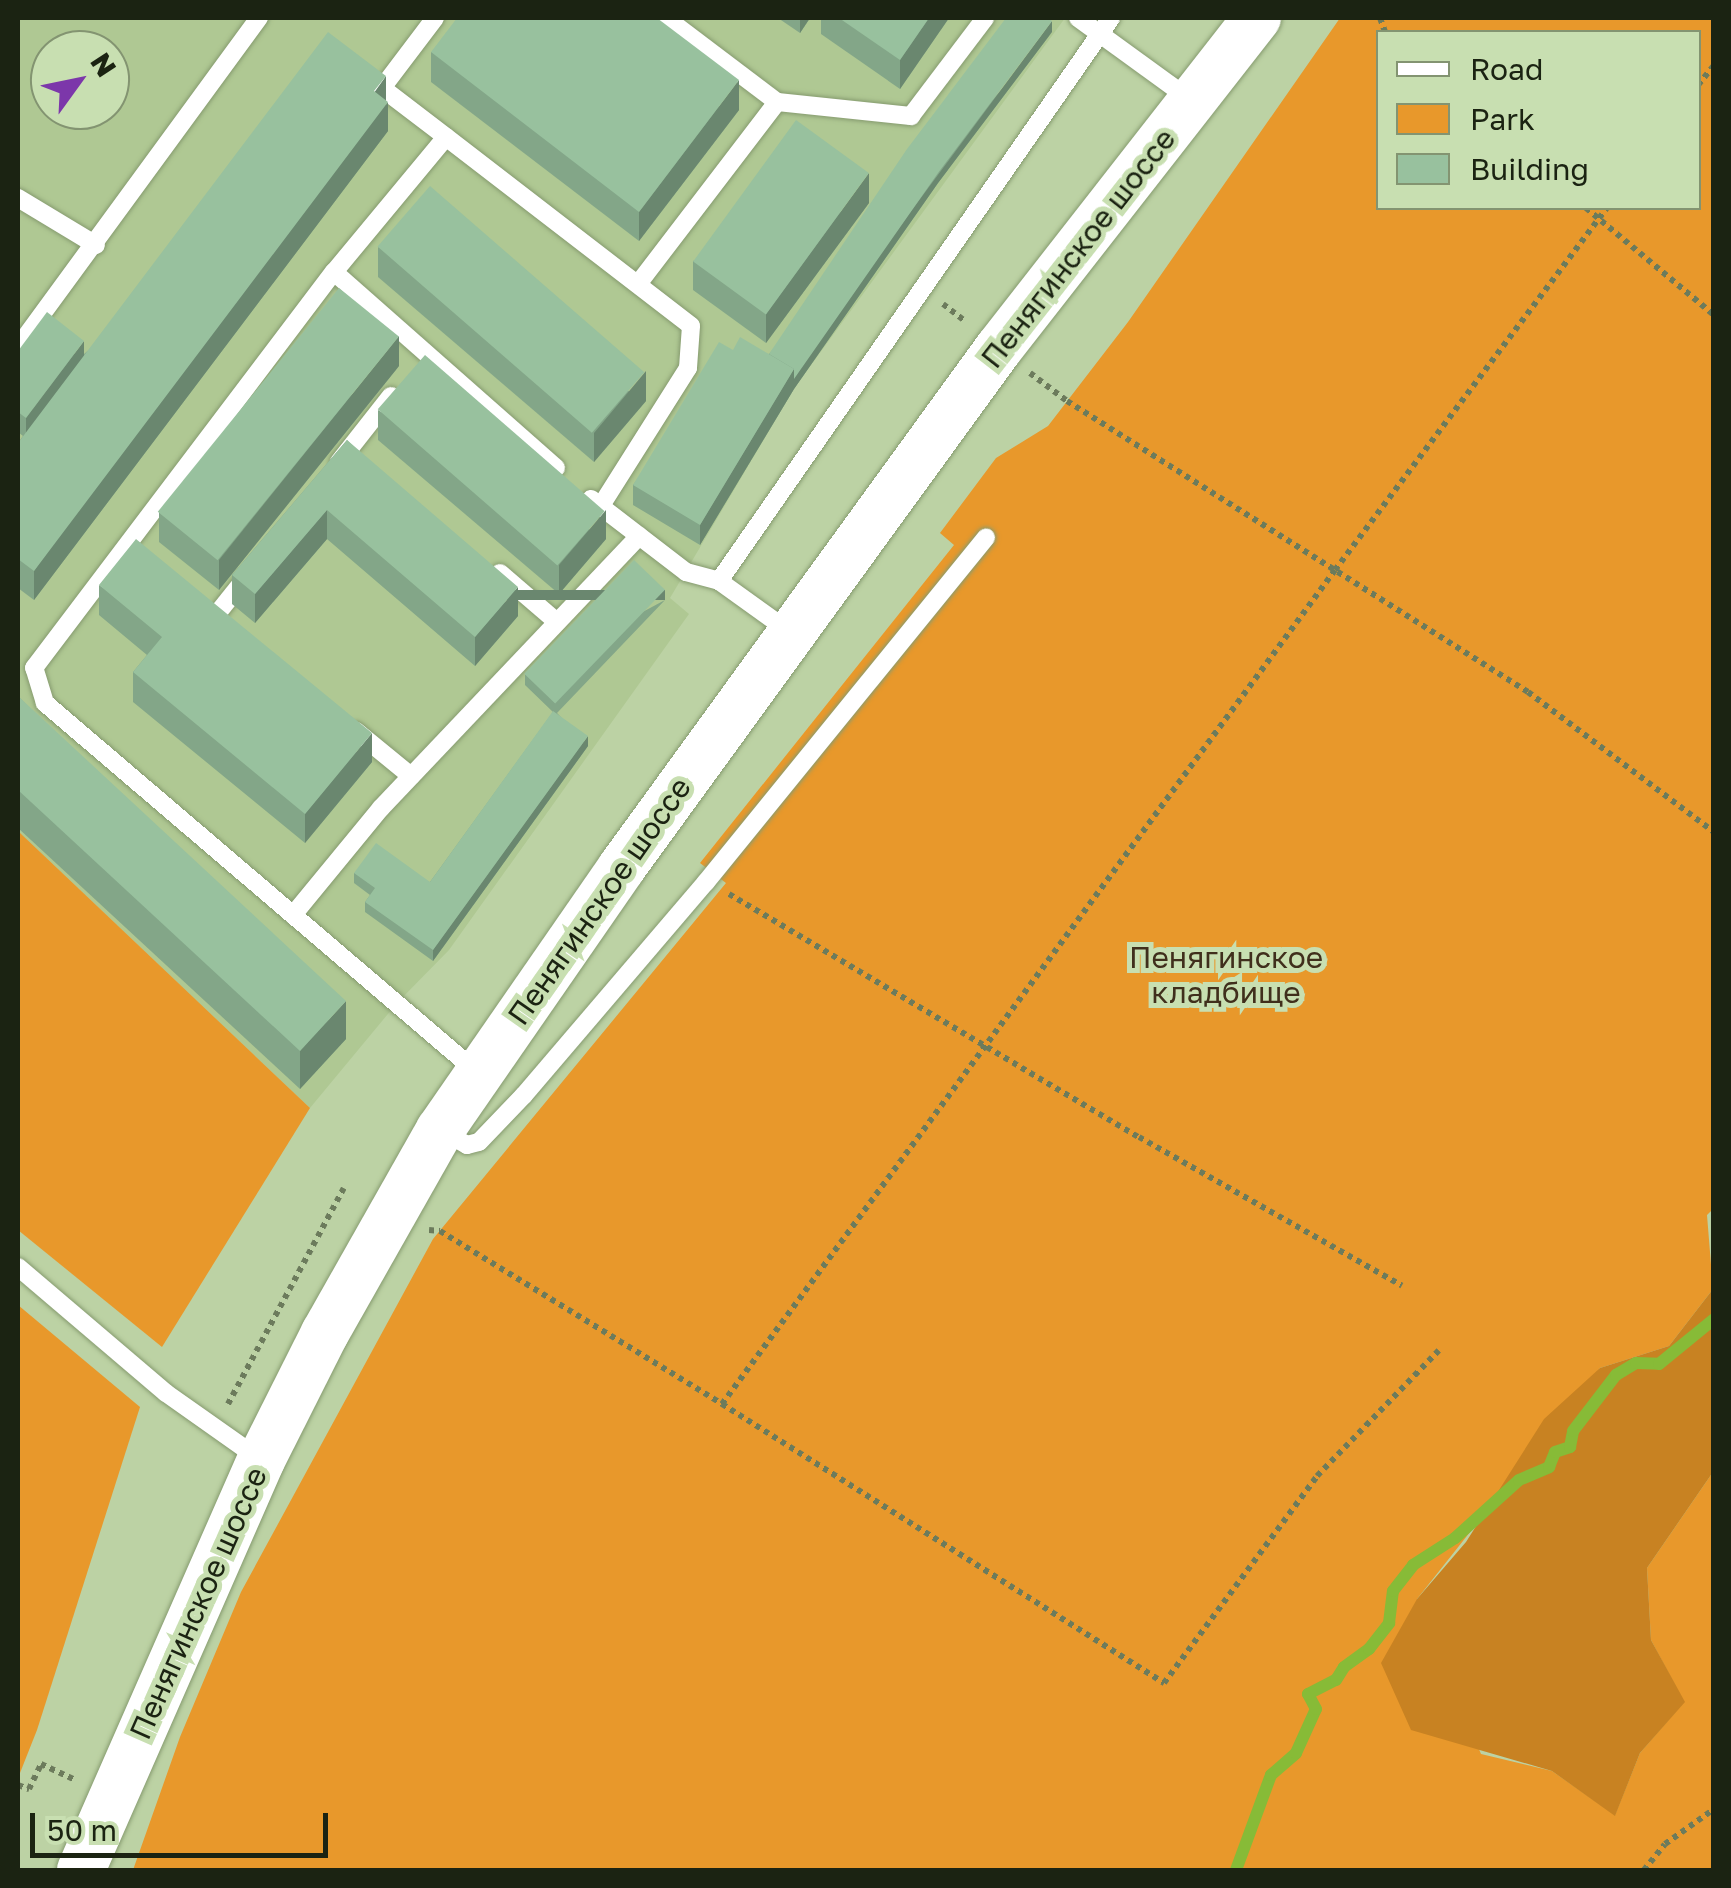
<!DOCTYPE html>
<html>
<head>
<meta charset="utf-8">
<style>
  body { margin:0 }
  #map { position:relative; width:1731px; height:1888px; overflow:hidden; background:#bcd2a4; font-family:"Golos Text",sans-serif }
  div>[style] { position:absolute }
  [style*='--x'] { left:calc(var(--x)*1px); top:calc(var(--y)*1px); width:calc(var(--w)*1px); rotate:calc(var(--a)*1deg) }
  .built>* { inset:0; background:#afc893 }
  .green>* { inset:0; background:#e8982b }
  .forest>* { inset:0; background:#c88222 }
  .stream>* { height:12px; margin:-6px; padding:0 6px; transform-origin:6px; border-radius:6px; background:#87bb37 }
  .path>* { height:6px; margin-top:-3px; transform-origin:0; background:repeating-linear-gradient(90deg,#6c7b5c 0 5px,transparent 0 10px) }
  .roads { filter:drop-shadow(0 0 2px #869b6f) drop-shadow(0 0 2px #869b6f) }
  .lane>* { height:18px; margin:-9px; padding:0 9px; transform-origin:9px; border-radius:9px; background:#fff }
  .secondary>* { height:48px; margin:-24px; padding:0 24px; transform-origin:24px; border-radius:24px; background:#fff }
  .wall>* { inset:0; background:#83a688 }
  .shaded-wall>* { inset:0; background:#6a876f; transform-origin:0 0 }
  .building>* { inset:0; background:#98c19e; transform-origin:0 0 }
  span { translate:-50% -50%; white-space:nowrap; text-align:center; line-height:1.15; -webkit-text-stroke:10px #c8dfb1; paint-order:stroke }
  .street-label { font-size:30px; color:#1b2312 }
  .park-label { font-size:30px; color:#402f1c }
  .frame { position:absolute; inset:0; border:20px solid #1b2312; pointer-events:none }
  .legend { position:absolute; left:1376px; top:30px; width:325px; height:180px; box-sizing:border-box; background:#c8dfb1; border:2px solid #839471; margin:0; padding:12px 18px; list-style:none; font-size:30px; color:#1b2312 }
  .legend li { display:flex; align-items:center; gap:20px; height:50px }
  .legend b { width:50px; border:2px solid #839471 }
  .north { position:absolute; left:30px; top:30px; width:100px; height:100px; box-sizing:border-box; background:#c8dfb1; border:2px solid #839471; border-radius:50%; rotate:57deg; font-size:28px; font-weight:700; line-height:40px; text-align:center; color:#1b2312 }
  .north::after { content:''; display:block; margin:auto; width:35px; height:45px; background:#7c37aa; clip-path:polygon(50% 0,100% 100%,50% 72%,0 100%) }
  .scale { position:absolute; left:30px; top:1813px; width:298px; height:45px; box-sizing:border-box; border:5px solid #1b2312; border-top:0; padding-left:12px; font-size:30px; line-height:35px; white-space:nowrap; color:#1b2312; -webkit-text-stroke:8px #c8dfb1; paint-order:stroke }
</style>
</head>
<body>
<div id="map">
  <div class="built">
    <i style="clip-path:polygon(evenodd,18px 18px,1065px 18px,795px 387px,670px 598px,689px 614px,449px 950px,397px 1003px,310px 1108px,18px 831px,18px 18px,50px 50px,110px 50px,110px 110px,50px 110px,50px 50px)"></i>
  </div>
  <div class="green">
    <i style="clip-path:polygon(evenodd,1340px 18px,1713px 18px,1714px 1208px,1707px 1215px,1713px 1289px,1669px 1346px,1600px 1368px,1417px 1599px,1481px 1754px,1552px 1771px,1615px 1815px,1640px 1753px,1684px 1702px,1651px 1640px,1647px 1568px,1713px 1472px,1713px 1870px,133px 1870px,180px 1737px,241px 1592px,433px 1239px,726px 883px,700px 863px,954px 545px,940px 533px,996px 458px,1048px 426px,1128px 322px,1340px 18px,1378px 32px,1698px 32px,1698px 208px,1378px 208px,1378px 32px)"></i>
    <i style="clip-path:polygon(18px 831px,310px 1108px,162px 1347px,18px 1230px)"></i>
    <i style="clip-path:polygon(18px 1305px,140px 1407px,37px 1730px,18px 1778px)"></i>
  </div>
  <div class="forest">
    <i style="clip-path:polygon(1713px 1289px,1713px 1472px,1647px 1568px,1651px 1640px,1685px 1702px,1640px 1753px,1615px 1816px,1552px 1771px,1411px 1730px,1381px 1663px,1417px 1599px,1466px 1542px,1544px 1419px,1600px 1368px,1669px 1346px)"></i>
  </div>
  <div class="stream">
    <i style="--x:1236;--y:1870;--w:101;--a:-69.8"></i>
    <i style="--x:1271;--y:1775;--w:33;--a:-41"></i>
    <i style="--x:1296;--y:1753;--w:48;--a:-65.6"></i>
    <i style="--x:1316;--y:1709;--w:17;--a:-118"></i>
    <i style="--x:1308;--y:1694;--w:31;--a:-27"></i>
    <i style="--x:1336;--y:1680;--w:15;--a:-58"></i>
    <i style="--x:1344;--y:1667;--w:31;--a:-36"></i>
    <i style="--x:1369;--y:1649;--w:33;--a:-52"></i>
    <i style="--x:1389;--y:1623;--w:32;--a:-83"></i>
    <i style="--x:1393;--y:1591;--w:33;--a:-52"></i>
    <i style="--x:1413;--y:1565;--w:50;--a:-32.7"></i>
    <i style="--x:1455;--y:1538;--w:86;--a:-42.2"></i>
    <i style="--x:1519;--y:1480;--w:33;--a:-23"></i>
    <i style="--x:1549;--y:1467;--w:16;--a:-68"></i>
    <i style="--x:1555;--y:1452;--w:16;--a:-18"></i>
    <i style="--x:1570;--y:1447;--w:16;--a:-79"></i>
    <i style="--x:1573;--y:1431;--w:71;--a:-52.5"></i>
    <i style="--x:1616;--y:1375;--w:23;--a:-31"></i>
    <i style="--x:1636;--y:1363;--w:23;--a:2"></i>
    <i style="--x:1659;--y:1364;--w:71;--a:-39.3"></i>
  </div>
  <div class="path">
    <i style="--x:1380;--y:18;--w:15;--a:70"></i>
    <i style="--x:1698;--y:85;--w:26;--a:-51"></i>
    <i style="--x:1586;--y:208;--w:167;--a:39.9"></i>
    <i style="--x:943;--y:304;--w:28;--a:38"></i>
    <i style="--x:1030;--y:373;--w:46;--a:37.1"></i>
    <i style="--x:1067;--y:401;--w:545;--a:32.26"></i>
    <i style="--x:1528;--y:692;--w:233;--a:37"></i>
    <i style="--x:729;--y:894;--w:477;--a:30.7"></i>
    <i style="--x:1139;--y:1137;--w:302;--a:29.5"></i>
    <i style="--x:429;--y:1230;--w:11;--a:5"></i>
    <i style="--x:440;--y:1231;--w:331;--a:31.5"></i>
    <i style="--x:722;--y:1404;--w:523;--a:32.26"></i>
    <i style="--x:1164;--y:1683;--w:257;--a:-53.5"></i>
    <i style="--x:1317;--y:1476;--w:175;--a:-45.9"></i>
    <i style="--x:228;--y:1404;--w:245;--a:-61.8"></i>
    <i style="--x:722;--y:1404;--w:1035;--a:-53.68"></i>
    <i style="--x:1335;--y:570;--w:453;--a:-53.1"></i>
    <i style="--x:18;--y:1785;--w:12;--a:20"></i>
    <i style="--x:29;--y:1789;--w:28;--a:-64"></i>
    <i style="--x:41;--y:1764;--w:38;--a:25"></i>
    <i style="--x:1644;--y:1870;--w:33;--a:-51"></i>
    <i style="--x:1665;--y:1844;--w:60;--a:-35.5"></i>
  </div>
  <div class="roads">
    <div class="lane">
      <i style="--x:435;--y:18;--w:88;--a:127.1"></i>
      <i style="--x:382;--y:88;--w:81;--a:37.4"></i>
      <i style="--x:1078;--y:18;--w:140;--a:36"></i>
      <i style="--x:777;--y:102;--w:135;--a:6"></i>
      <i style="--x:911;--y:116;--w:123;--a:-52.9"></i>
      <i style="--x:18;--y:198;--w:91;--a:31.1"></i>
      <i style="--x:334;--y:272;--w:175;--a:-50.3"></i>
      <i style="--x:446;--y:137;--w:309;--a:37.6"></i>
      <i style="--x:691;--y:326;--w:42;--a:94.1"></i>
      <i style="--x:688;--y:368;--w:165;--a:122.3"></i>
      <i style="--x:638;--y:284;--w:229;--a:-52.6"></i>
      <i style="--x:777;--y:102;--w:139;--a:-142.9"></i>
      <i style="--x:18;--y:347;--w:408;--a:-53.8"></i>
      <i style="--x:339;--y:462;--w:84;--a:-51.8"></i>
      <i style="--x:591;--y:499;--w:120;--a:37.5"></i>
      <i style="--x:686;--y:572;--w:34;--a:15"></i>
      <i style="--x:500;--y:573;--w:75;--a:40.7"></i>
      <i style="--x:216;--y:615;--w:45;--a:-51.3"></i>
      <i style="--x:790;--y:632;--w:87;--a:-144.3"></i>
      <i style="--x:719;--y:581;--w:686;--a:-55.15"></i>
      <i style="--x:356;--y:731;--w:71;--a:39.3"></i>
      <i style="--x:293;--y:915;--w:139;--a:-50.6"></i>
      <i style="--x:381;--y:808;--w:375;--a:-46.5"></i>
      <i style="--x:478;--y:1073;--w:570;--a:-139.49"></i>
      <i style="--x:45;--y:703;--w:37;--a:-107"></i>
      <i style="--x:34;--y:668;--w:497;--a:-52.9"></i>
      <i style="--x:334;--y:272;--w:296;--a:41.4"></i>
      <i style="--x:441;--y:1130;--w:30;--a:30"></i>
      <i style="--x:467;--y:1145;--w:12;--a:-14"></i>
      <i style="--x:479;--y:1142;--w:65;--a:-46.2"></i>
      <i style="--x:524;--y:1095;--w:280;--a:-49.5"></i>
      <i style="--x:706;--y:882;--w:444;--a:-50.9"></i>
      <i style="--x:18;--y:1267;--w:194;--a:40.4"></i>
      <i style="--x:166;--y:1393;--w:116;--a:35.2"></i>
    </div>
    <div class="secondary">
      <i style="--x:81;--y:1870;--w:448;--a:-66.3"></i>
      <i style="--x:261;--y:1460;--w:142;--a:-63.3"></i>
      <i style="--x:325;--y:1333;--w:233;--a:-60.5"></i>
      <i style="--x:440;--y:1130;--w:320;--a:-55.3"></i>
      <i style="--x:622;--y:867;--w:641;--a:-54.01"></i>
      <i style="--x:999;--y:348;--w:419;--a:-52"></i>
    </div>
  </div>
  <div class="wall">
    <i style="clip-path:polygon(778px 18px,810px 18px,800px 33px)"></i>
    <i style="clip-path:polygon(821px 18px,949px 18px,900px 89px,821px 34px)"></i>
    <i style="clip-path:polygon(1052px 32px,938px 183px,794px 389px,700px 545px,633px 505px,633px 485px,733px 350px,769px 354px)"></i>
    <i style="clip-path:polygon(431px 52px,739px 110px,639px 241px,431px 82px)"></i>
    <i style="clip-path:polygon(386px 100px,388px 131px,34px 600px,18px 588px,18px 443px,23px 436px,18px 432px,18px 351px,84px 354px)"></i>
    <i style="clip-path:polygon(869px 203px,766px 343px,693px 290px,693px 261px)"></i>
    <i style="clip-path:polygon(378px 247px,646px 401px,594px 462px,378px 277px)"></i>
    <i style="clip-path:polygon(399px 366px,219px 590px,159px 542px,159px 513px)"></i>
    <i style="clip-path:polygon(378px 410px,606px 539px,559px 594px,378px 440px)"></i>
    <i style="clip-path:polygon(347px 440px,518px 616px,475px 666px,327px 539px,255px 623px,232px 604px,232px 575px)"></i>
    <i style="clip-path:polygon(99px 585px,372px 762px,305px 843px,133px 702px,133px 672px,147px 655px,99px 615px)"></i>
    <i style="clip-path:polygon(665px 600px,557px 713px,588px 746px,433px 961px,365px 912px,365px 902px,370px 895px,354px 883px,354px 873px,430px 882px,553px 712px,525px 685px,525px 675px)"></i>
    <i style="clip-path:polygon(18px 696px,346px 1039px,300px 1089px,18px 828px)"></i>
  </div>
  <div class="shaded-wall">
    <i style="clip-path:polygon(800px 18px,810px 18px,800px 33px)"></i>
    <i style="clip-path:polygon(929px 18px,949px 18px,900px 89px,900px 60px)"></i>
    <i style="clip-path:polygon(1052px 21px,1052px 32px,938px 183px,794px 389px,700px 545px,700px 525px,794px 369px)"></i>
    <i style="clip-path:polygon(386px 76px,386px 105px,388px 102px,388px 131px,34px 600px,34px 571px)"></i>
    <i style="clip-path:polygon(739px 80px,739px 110px,639px 241px,639px 212px)"></i>
    <i style="clip-path:polygon(869px 173px,869px 203px,766px 343px,766px 314px)"></i>
    <i style="clip-path:polygon(399px 336px,399px 366px,219px 590px,219px 560px)"></i>
    <i style="clip-path:polygon(84px 341px,84px 361px,26px 438px,26px 418px)"></i>
    <i style="clip-path:polygon(646px 371px,646px 401px,594px 462px,594px 433px)"></i>
    <i style="clip-path:polygon(327px 510px,327px 539px,255px 623px,255px 594px)"></i>
    <i style="clip-path:polygon(606px 510px,606px 539px,559px 594px,559px 565px)"></i>
    <i style="clip-path:polygon(518px 587px,518px 616px,475px 666px,475px 637px)"></i>
    <i style="left:665px;top:590px;width:10px;height:158px;rotate:90deg"></i>
    <i style="clip-path:polygon(372px 733px,372px 762px,305px 843px,305px 814px)"></i>
    <i style="clip-path:polygon(588px 736px,588px 746px,433px 961px,433px 950px)"></i>
    <i style="clip-path:polygon(346px 1001px,346px 1039px,300px 1089px,300px 1051px)"></i>
  </div>
  <div class="building">
    <i style="clip-path:polygon(457px 18px,657px 18px,739px 80px,639px 212px,431px 52px)"></i>
    <i style="clip-path:polygon(839px 18px,929px 18px,900px 60px)"></i>
    <i style="clip-path:polygon(1006px 18px,1047px 18px,1052px 21px,938px 173px,794px 379px,794px 369px,769px 354px,907px 149px)"></i>
    <i style="clip-path:polygon(328px 32px,386px 76px,374px 91px,388px 102px,34px 571px,18px 559px,18px 443px)"></i>
    <i style="left:796px;top:120px;width:90px;height:175px;rotate:36deg"></i>
    <i style="left:430px;top:186px;width:284px;height:80px;rotate:41deg"></i>
    <i style="left:339px;top:288px;width:77px;height:288px;rotate:39deg"></i>
    <i style="clip-path:polygon(47px 312px,84px 341px,26px 418px,18px 412px,18px 351px)"></i>
    <i style="clip-path:polygon(740px 337px,794px 369px,700px 525px,633px 485px,719px 342px,733px 350px)"></i>
    <i style="left:425px;top:355px;width:238px;height:72px;rotate:41deg"></i>
    <i style="clip-path:polygon(347px 440px,518px 587px,475px 637px,327px 510px,255px 594px,232px 575px)"></i>
    <i style="clip-path:polygon(136px 539px,372px 733px,305px 814px,133px 672px,162px 637px,99px 585px)"></i>
    <i style="left:634px;top:560px;width:43px;height:158px;rotate:44deg"></i>
    <i style="clip-path:polygon(18px 696px,346px 1001px,300px 1051px,18px 790px)"></i>
    <i style="clip-path:polygon(553px 711px,588px 736px,433px 950px,365px 902px,375px 888px,354px 873px,376px 843px,430px 882px)"></i>
  </div>
  <div class="street-label">
    <span style="left:1078px;top:248px;rotate:-52deg">Пенягинское шоссе</span>
    <span style="left:599px;top:901px;rotate:-55deg">Пенягинское шоссе</span>
    <span style="left:198px;top:1603px;rotate:-66deg">Пенягинское шоссе</span>
  </div>
  <div class="park-label">
    <span style="left:1226px;top:974px">Пенягинское<br>кладбище</span>
  </div>
  <div class="frame"></div>
  <ul class="legend">
  <li><b style="height:12px;background:#fff"></b>Road</li>
  <li><b style="height:28px;background:#e8982b"></b>Park</li>
  <li><b style="height:28px;background:#98c19e"></b>Building</li>
  </ul>
  <div class="north">N</div>
  <div class="scale">50 m</div>
</div>
</body>
</html>
